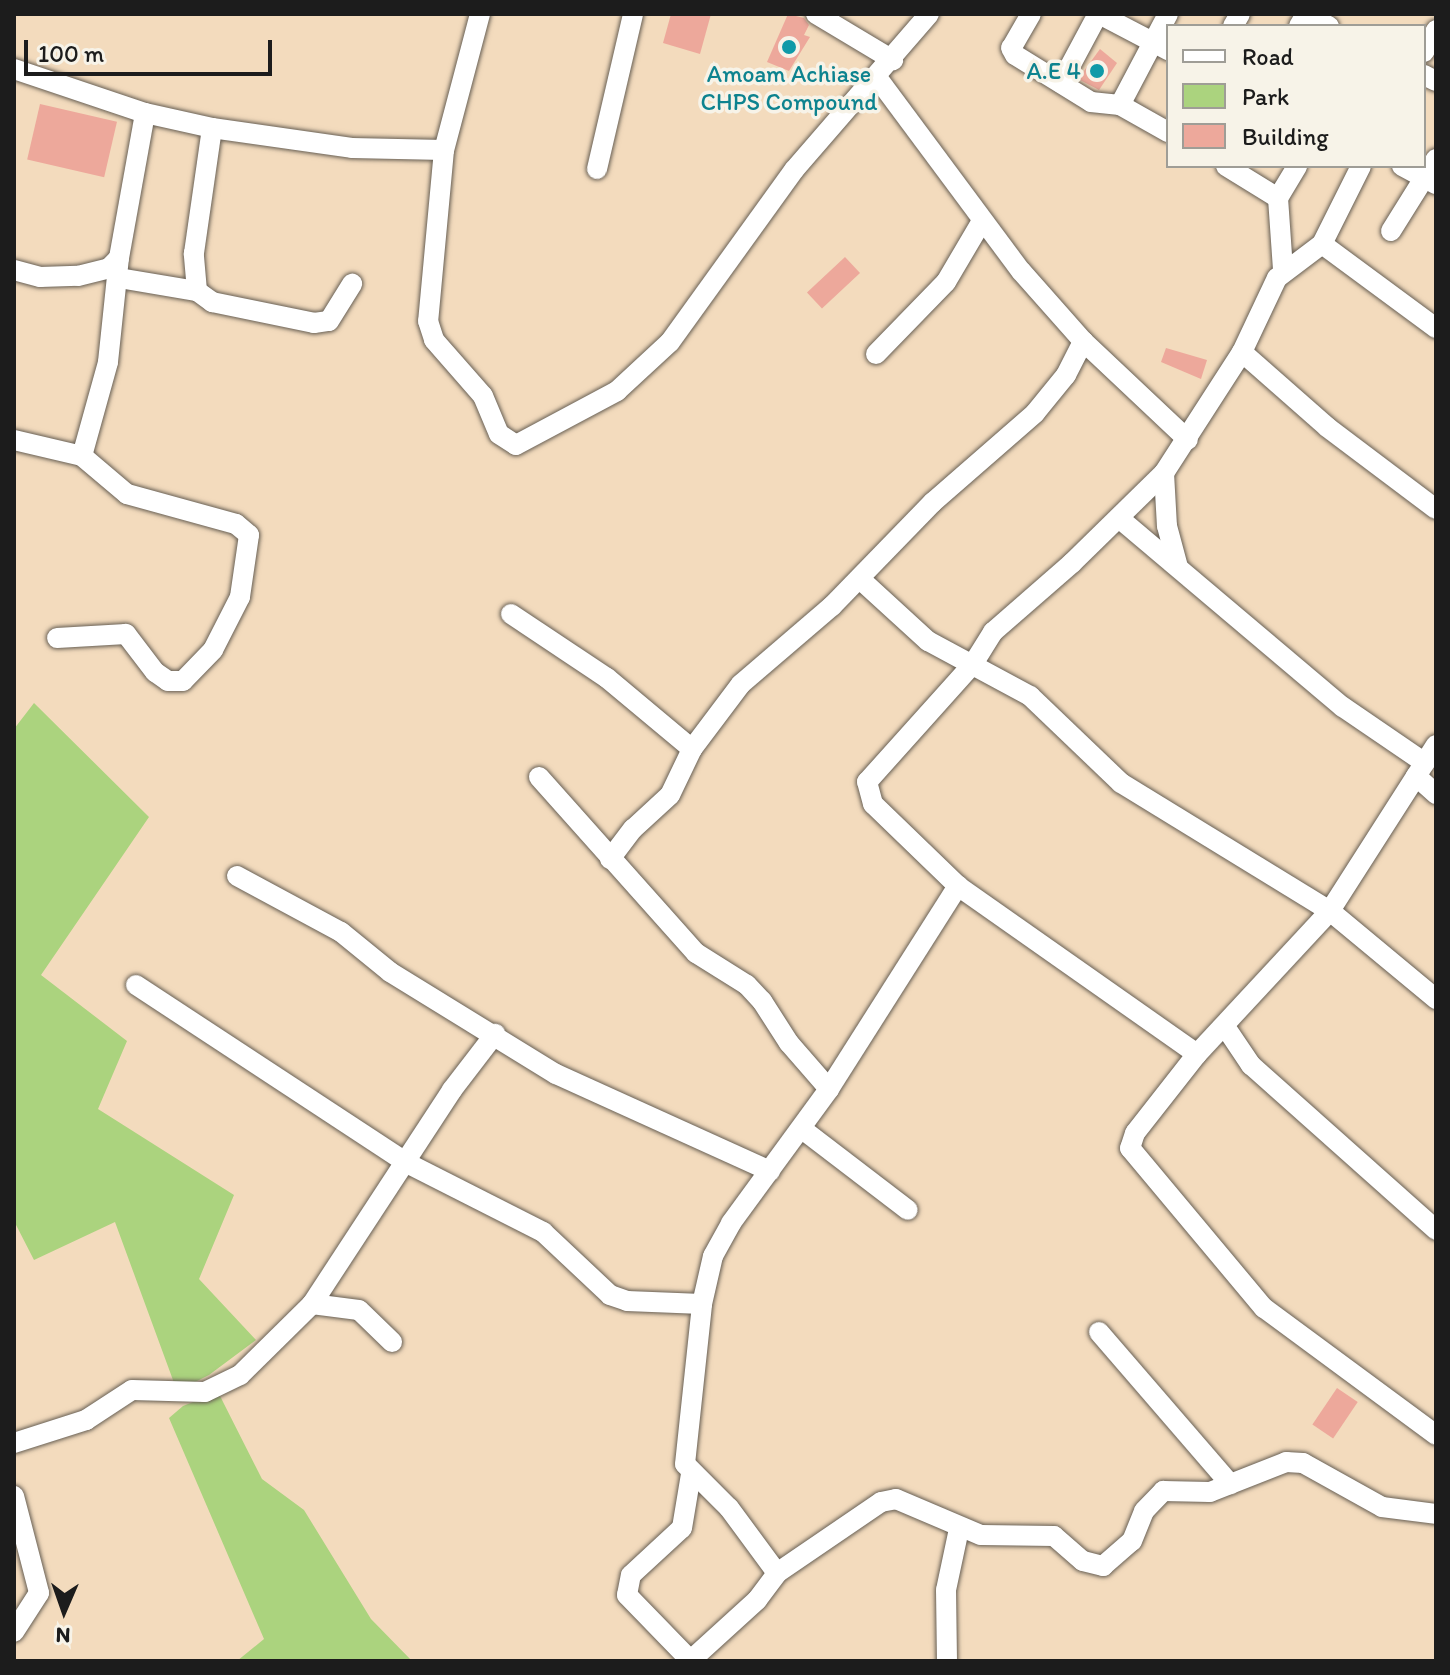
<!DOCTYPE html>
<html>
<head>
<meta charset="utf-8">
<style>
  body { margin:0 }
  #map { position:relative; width:1450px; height:1675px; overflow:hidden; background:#f3dbbd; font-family:Itim,sans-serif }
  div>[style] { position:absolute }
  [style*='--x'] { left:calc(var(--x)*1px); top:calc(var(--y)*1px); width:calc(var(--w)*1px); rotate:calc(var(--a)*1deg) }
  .green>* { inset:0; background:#abd37e }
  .building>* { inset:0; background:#eda89b; transform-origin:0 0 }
  .roads { filter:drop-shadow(0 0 2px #675f54) drop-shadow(0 0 2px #675f54) }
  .minor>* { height:20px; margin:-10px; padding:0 10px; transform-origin:10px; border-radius:10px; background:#fff }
  .dots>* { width:22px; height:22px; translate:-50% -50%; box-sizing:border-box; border:4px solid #f7f3e8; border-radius:50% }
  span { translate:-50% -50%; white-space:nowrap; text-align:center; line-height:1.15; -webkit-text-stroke:7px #f7f3e8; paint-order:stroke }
  .culture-label { font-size:24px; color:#0d838f }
  .right { translate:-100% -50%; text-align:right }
  .frame { position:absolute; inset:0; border:16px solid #1c1c1c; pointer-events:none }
  .legend { position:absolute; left:1166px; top:24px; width:260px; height:144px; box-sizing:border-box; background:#f7f3e8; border:2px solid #9f9d96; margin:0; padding:10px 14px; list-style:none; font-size:24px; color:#1c1c1c }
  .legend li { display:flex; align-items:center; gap:16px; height:40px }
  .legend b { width:40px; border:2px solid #9f9d96 }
  .north { position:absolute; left:24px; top:1571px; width:80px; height:80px; -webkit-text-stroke:6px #f7f3e8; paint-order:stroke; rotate:182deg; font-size:22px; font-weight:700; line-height:32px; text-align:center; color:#1c1c1c }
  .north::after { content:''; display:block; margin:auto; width:28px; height:36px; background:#1c1c1c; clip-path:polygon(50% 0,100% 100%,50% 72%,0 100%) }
  .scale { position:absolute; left:24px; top:40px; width:248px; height:36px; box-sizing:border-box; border:4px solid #1c1c1c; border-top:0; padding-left:10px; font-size:24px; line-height:28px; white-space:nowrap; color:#1c1c1c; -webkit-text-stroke:6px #f7f3e8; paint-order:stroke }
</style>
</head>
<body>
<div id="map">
  <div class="green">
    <i style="clip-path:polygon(34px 703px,149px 817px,41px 975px,127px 1041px,98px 1109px,234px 1195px,199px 1279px,256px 1340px,209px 1375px,177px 1391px,115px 1222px,34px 1260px,14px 1221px,14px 729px)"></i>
    <i style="clip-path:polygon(218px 1392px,262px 1479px,304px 1510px,371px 1619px,412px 1661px,237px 1661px,264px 1639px,169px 1418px,183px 1406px)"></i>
  </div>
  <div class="building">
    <i style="clip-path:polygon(671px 14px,711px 14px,700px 54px,663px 43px)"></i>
    <i style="clip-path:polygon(788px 14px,804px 18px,809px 25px,804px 35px,810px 37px,789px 71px,767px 62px)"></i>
    <i style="clip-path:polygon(1100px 49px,1117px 63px,1099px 90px,1078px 79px)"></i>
    <i style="left:40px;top:104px;width:79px;height:57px;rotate:13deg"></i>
    <i style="left:845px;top:257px;width:22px;height:52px;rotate:47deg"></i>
    <i style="clip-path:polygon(1166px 348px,1207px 360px,1201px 379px,1161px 362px)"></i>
    <i style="left:1337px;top:1388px;width:25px;height:44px;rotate:34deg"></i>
  </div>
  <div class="roads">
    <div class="minor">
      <i style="--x:480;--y:14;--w:141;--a:104.8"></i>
      <i style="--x:444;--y:150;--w:172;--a:95.3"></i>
      <i style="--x:428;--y:321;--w:20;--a:72"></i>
      <i style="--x:434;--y:340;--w:74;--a:48.8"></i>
      <i style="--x:483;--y:396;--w:41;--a:67.2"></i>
      <i style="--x:499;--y:434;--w:20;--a:33"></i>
      <i style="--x:516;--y:445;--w:115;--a:-28.1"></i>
      <i style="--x:617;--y:391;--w:72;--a:-42.8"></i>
      <i style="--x:670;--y:342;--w:212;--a:-54.2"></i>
      <i style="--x:794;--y:170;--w:206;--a:-49.1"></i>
      <i style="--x:816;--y:14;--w:90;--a:30.9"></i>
      <i style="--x:1031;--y:14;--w:39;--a:120"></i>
      <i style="--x:1011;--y:48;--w:8;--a:60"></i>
      <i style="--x:1015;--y:55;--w:89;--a:31.7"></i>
      <i style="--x:1091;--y:102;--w:29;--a:6"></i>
      <i style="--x:1120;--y:105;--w:55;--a:29.4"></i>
      <i style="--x:1099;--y:14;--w:78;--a:27.6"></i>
      <i style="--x:1233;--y:26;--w:14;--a:-60"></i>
      <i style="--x:1299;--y:26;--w:14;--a:-60"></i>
      <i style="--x:1306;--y:14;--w:26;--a:28"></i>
      <i style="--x:1424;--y:52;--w:25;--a:-61"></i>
      <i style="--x:14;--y:69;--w:138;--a:18.6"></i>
      <i style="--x:145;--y:113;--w:69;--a:12.6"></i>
      <i style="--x:212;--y:128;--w:141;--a:8.1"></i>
      <i style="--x:352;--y:148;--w:92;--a:1.2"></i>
      <i style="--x:1424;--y:75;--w:13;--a:27"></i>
      <i style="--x:876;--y:76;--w:243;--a:53.4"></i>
      <i style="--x:1021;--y:271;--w:94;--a:48.5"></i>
      <i style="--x:1083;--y:341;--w:144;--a:43.3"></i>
      <i style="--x:1061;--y:83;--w:78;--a:-61.8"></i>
      <i style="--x:1120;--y:105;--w:103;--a:-62.2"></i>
      <i style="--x:1226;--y:166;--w:61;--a:31.6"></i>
      <i style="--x:1278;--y:198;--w:72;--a:86"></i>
      <i style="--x:1402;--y:166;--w:38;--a:28"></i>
      <i style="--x:597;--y:169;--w:159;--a:-76.9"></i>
      <i style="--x:1278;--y:198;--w:37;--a:-59"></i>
      <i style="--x:1391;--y:231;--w:85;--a:-58"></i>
      <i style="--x:1322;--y:244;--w:142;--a:36.4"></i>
      <i style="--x:14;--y:270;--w:27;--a:15"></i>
      <i style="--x:40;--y:277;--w:38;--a:-2"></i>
      <i style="--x:78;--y:276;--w:32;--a:-14"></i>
      <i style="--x:109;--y:268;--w:14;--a:-45"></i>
      <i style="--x:119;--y:278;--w:79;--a:9.5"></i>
      <i style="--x:197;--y:291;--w:19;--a:36"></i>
      <i style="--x:212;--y:302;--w:104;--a:11.6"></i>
      <i style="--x:314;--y:323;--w:15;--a:-8"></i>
      <i style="--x:329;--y:321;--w:44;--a:-58.1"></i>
      <i style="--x:197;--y:291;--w:38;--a:-95"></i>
      <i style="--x:194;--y:253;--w:126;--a:-81.8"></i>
      <i style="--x:1242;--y:352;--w:113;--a:41.4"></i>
      <i style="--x:1327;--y:427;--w:136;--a:37"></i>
      <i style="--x:876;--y:354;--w:100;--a:-45.8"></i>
      <i style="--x:946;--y:282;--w:71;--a:-59.5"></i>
      <i style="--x:14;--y:440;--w:70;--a:13.2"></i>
      <i style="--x:82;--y:456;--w:59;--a:40.2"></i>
      <i style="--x:127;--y:494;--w:113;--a:15.4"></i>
      <i style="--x:236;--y:524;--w:17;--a:40"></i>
      <i style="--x:249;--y:535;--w:63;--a:98.3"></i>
      <i style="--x:240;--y:597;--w:59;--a:117"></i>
      <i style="--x:213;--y:650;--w:43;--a:134.1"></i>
      <i style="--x:183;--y:681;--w:15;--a:180"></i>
      <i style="--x:168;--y:681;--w:16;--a:-145"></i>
      <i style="--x:155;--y:672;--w:48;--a:-127.3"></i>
      <i style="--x:126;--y:634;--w:69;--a:176.7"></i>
      <i style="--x:82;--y:456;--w:98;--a:-74.5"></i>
      <i style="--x:108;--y:362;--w:105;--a:-84"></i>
      <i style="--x:119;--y:258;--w:147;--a:-79.8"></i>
      <i style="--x:1164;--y:473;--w:53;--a:86.8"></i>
      <i style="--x:1167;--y:526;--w:42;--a:75"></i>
      <i style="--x:1119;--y:518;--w:293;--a:40.2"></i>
      <i style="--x:1343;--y:707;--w:99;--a:34.3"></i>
      <i style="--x:860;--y:579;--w:92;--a:42.4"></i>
      <i style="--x:928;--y:641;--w:116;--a:28.3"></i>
      <i style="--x:1030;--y:696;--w:126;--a:43.7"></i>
      <i style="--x:1121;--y:783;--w:245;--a:31.5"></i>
      <i style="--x:1330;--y:911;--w:138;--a:39.7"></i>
      <i style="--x:511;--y:614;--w:115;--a:33.7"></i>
      <i style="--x:607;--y:678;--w:111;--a:39.9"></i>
      <i style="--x:1436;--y:745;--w:197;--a:122.6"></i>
      <i style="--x:1330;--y:911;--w:195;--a:132.9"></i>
      <i style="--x:1197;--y:1054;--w:100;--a:128.1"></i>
      <i style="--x:1135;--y:1133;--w:16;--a:108"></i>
      <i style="--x:1130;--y:1148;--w:209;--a:50.1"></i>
      <i style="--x:1264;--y:1308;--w:214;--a:36.4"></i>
      <i style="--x:1416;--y:776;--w:27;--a:42"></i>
      <i style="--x:539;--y:777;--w:236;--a:48.3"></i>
      <i style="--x:696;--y:953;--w:60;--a:32.1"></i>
      <i style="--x:747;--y:985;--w:22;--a:47"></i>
      <i style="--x:762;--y:1001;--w:50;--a:57.3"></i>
      <i style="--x:789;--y:1043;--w:61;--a:49"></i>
      <i style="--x:610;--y:859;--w:38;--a:-53"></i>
      <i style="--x:633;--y:829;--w:50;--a:-42.6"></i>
      <i style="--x:670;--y:795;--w:51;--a:-64.4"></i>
      <i style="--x:692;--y:749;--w:81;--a:-53"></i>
      <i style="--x:741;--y:684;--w:120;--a:-40.6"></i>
      <i style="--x:832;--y:606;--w:144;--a:-45.8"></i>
      <i style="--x:932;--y:503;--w:137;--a:-41.1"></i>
      <i style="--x:1035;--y:413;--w:49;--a:-50.8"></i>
      <i style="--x:1066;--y:375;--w:38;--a:-63"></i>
      <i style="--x:237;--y:876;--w:118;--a:28.3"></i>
      <i style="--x:341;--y:932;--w:63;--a:39.2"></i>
      <i style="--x:390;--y:972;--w:195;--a:31.6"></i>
      <i style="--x:556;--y:1074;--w:235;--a:24.4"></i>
      <i style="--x:136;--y:985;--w:324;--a:33.3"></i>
      <i style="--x:407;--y:1163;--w:153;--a:26.9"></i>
      <i style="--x:543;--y:1232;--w:92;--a:43.2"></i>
      <i style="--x:610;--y:1295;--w:18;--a:19"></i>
      <i style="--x:627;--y:1301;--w:75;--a:2.3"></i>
      <i style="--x:1226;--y:1028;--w:45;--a:56"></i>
      <i style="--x:1251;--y:1065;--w:248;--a:41.7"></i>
      <i style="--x:1197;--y:1054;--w:292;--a:-144.9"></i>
      <i style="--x:958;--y:886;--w:118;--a:-136"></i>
      <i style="--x:873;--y:804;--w:23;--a:-105"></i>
      <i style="--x:867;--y:782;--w:159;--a:-48.1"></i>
      <i style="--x:973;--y:664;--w:38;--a:-58"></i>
      <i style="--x:993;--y:632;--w:105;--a:-41.1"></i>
      <i style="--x:1072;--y:563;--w:129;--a:-44.4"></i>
      <i style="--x:1164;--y:473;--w:144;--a:-57.2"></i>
      <i style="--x:1242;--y:352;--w:82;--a:-64.7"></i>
      <i style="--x:1277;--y:278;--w:56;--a:-37.1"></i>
      <i style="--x:1322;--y:244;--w:87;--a:-63.4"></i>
      <i style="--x:802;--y:1129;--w:133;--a:37.4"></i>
      <i style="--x:312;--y:1304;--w:47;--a:7.3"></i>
      <i style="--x:359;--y:1310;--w:46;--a:44.1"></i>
      <i style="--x:1099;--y:1332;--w:201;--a:49.2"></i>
      <i style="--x:14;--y:1443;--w:76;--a:-17.7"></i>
      <i style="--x:86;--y:1420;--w:55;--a:-33.1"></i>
      <i style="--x:132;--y:1390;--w:73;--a:1.6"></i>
      <i style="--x:205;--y:1392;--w:39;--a:-26"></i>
      <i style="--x:240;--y:1375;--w:101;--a:-44.6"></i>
      <i style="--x:312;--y:1304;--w:256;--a:-56.8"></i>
      <i style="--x:452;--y:1090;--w:71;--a:-52.5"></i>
      <i style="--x:14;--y:1496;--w:100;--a:75.5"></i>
      <i style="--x:39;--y:1593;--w:46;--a:122.7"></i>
      <i style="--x:777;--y:1573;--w:126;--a:-34.3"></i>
      <i style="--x:881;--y:1502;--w:15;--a:-11"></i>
      <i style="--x:896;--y:1499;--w:92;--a:23"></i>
      <i style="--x:981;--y:1535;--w:73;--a:0.8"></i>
      <i style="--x:1054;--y:1536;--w:38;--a:41"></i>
      <i style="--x:1083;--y:1561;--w:21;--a:14"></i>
      <i style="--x:1103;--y:1566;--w:38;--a:-41"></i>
      <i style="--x:1132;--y:1541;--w:32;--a:-68"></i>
      <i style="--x:1144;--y:1511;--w:28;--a:-46"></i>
      <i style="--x:1163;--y:1491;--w:47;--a:1.2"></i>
      <i style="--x:1210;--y:1492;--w:82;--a:-21.5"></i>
      <i style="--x:1286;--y:1462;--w:17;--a:3"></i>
      <i style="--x:1303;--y:1463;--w:90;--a:29.1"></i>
      <i style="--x:1382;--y:1507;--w:54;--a:7.4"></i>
      <i style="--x:690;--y:1661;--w:91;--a:-42.3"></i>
      <i style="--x:757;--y:1600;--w:34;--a:-53"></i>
      <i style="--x:777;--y:1573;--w:81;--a:-126.4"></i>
      <i style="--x:729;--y:1508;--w:62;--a:-135"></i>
      <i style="--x:685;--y:1464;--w:161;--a:-83.9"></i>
      <i style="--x:702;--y:1304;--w:49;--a:-77.1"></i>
      <i style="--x:713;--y:1256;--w:38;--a:-61"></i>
      <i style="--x:731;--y:1223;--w:166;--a:-53.8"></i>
      <i style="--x:829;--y:1089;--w:241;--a:-57.6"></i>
      <i style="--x:691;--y:1661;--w:92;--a:-134.1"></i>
      <i style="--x:627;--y:1595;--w:20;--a:-79"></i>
      <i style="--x:631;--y:1575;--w:69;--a:-42.7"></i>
      <i style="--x:682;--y:1528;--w:55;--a:-80.5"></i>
      <i style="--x:947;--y:1661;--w:71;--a:-90.8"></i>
      <i style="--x:946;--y:1590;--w:62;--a:-78"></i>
    </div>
  </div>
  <div class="dots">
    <i style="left:789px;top:47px;background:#0f9aa8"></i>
    <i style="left:1097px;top:71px;background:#0f9aa8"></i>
  </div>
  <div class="culture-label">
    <span class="right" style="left:1081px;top:71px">A.E 4</span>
    <span style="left:789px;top:88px">Amoam Achiase<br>CHPS Compound</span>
  </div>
  <div class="frame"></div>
  <ul class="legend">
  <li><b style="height:10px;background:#fff"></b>Road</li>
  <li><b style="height:22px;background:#abd37e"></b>Park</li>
  <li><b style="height:22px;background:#eda89b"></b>Building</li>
  </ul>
  <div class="north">N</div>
  <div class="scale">100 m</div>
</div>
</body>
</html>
